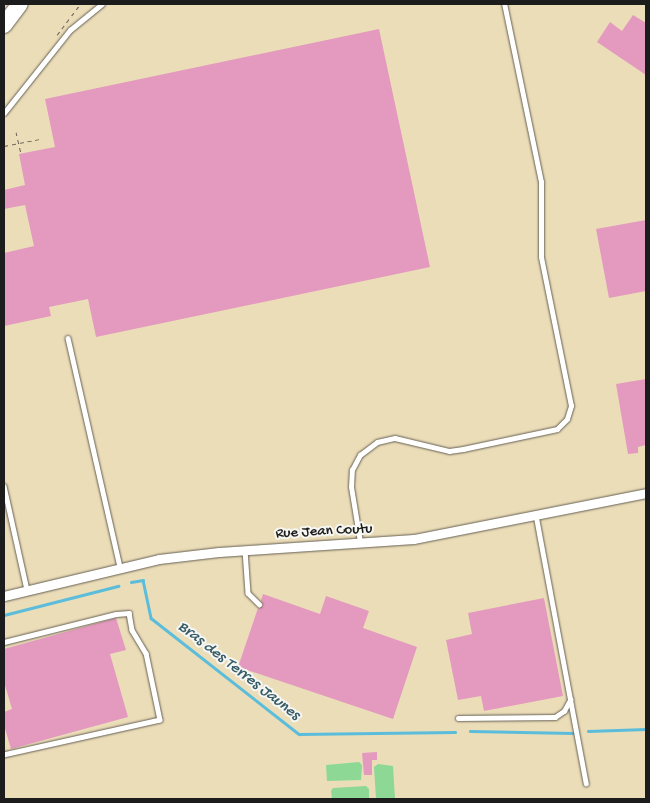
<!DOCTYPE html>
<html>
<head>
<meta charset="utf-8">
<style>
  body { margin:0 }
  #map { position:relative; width:650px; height:803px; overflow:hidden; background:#ecddb9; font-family:"Gochi Hand",sans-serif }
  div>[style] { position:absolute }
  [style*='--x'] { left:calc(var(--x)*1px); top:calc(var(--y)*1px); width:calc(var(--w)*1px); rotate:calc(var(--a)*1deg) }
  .green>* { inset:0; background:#8cd894 }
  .stream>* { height:2.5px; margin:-1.25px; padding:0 1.25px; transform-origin:1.25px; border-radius:1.25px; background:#5cbdda }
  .building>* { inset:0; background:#e39abe }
  .path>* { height:1px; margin-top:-0.5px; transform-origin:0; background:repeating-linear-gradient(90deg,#656053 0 4px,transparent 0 8px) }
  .roads { filter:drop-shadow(0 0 1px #656053) drop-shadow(0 0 1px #656053) }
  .lane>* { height:4.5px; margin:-2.25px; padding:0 2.25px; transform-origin:2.25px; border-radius:2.25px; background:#fff }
  .street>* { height:9px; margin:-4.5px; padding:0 4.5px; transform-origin:4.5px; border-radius:4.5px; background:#fff }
  .highway>* { height:16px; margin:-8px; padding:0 8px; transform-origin:8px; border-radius:8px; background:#fff }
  span { translate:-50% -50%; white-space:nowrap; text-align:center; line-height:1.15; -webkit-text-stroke:4px #f6f6f2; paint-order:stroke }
  .street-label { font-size:15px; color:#1c1c1c }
  .water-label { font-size:16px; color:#365c68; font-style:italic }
  .frame { position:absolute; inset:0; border:5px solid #1c1c1c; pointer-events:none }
</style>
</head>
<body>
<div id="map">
  <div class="green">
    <i style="clip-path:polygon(359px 762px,362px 765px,361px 780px,327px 781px,326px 765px)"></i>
    <i style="clip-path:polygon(378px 764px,393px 766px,395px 799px,376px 799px,374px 767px)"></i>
    <i style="clip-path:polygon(366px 786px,369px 789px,369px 799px,332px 799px,331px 791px,333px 788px)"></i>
  </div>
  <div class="stream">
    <i style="--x:131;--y:582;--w:12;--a:-9"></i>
    <i style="--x:143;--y:580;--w:39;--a:78"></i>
    <i style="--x:151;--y:618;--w:188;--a:38.1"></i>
    <i style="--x:299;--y:734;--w:156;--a:-0.7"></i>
    <i style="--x:4;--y:615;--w:118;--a:-14.3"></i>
    <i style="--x:470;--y:731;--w:103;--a:1.1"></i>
    <i style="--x:588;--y:731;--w:58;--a:-2"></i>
  </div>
  <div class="building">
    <i style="clip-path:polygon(633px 15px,646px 23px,646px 75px,597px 42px,610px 22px,622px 31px)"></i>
    <i style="clip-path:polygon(379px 29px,430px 267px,96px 337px,88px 299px,49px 307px,51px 316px,4px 326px,4px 253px,34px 246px,25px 205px,4px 209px,4px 190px,25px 185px,19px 154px,55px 147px,45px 99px)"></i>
    <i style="clip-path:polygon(646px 220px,646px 291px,609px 298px,596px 229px)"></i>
    <i style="clip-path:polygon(646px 379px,646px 445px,638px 447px,638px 453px,628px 454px,616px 384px)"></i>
    <i style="clip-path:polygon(263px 594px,320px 614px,326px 596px,369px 611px,363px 628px,417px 647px,393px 719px,238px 667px,258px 608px,263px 606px,261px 600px)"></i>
    <i style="clip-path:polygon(544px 598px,563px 696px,484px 711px,481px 696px,458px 700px,446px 640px,472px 634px,468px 613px)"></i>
    <i style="clip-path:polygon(116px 618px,126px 650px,110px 654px,128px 717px,11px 749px,4px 725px,4px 712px,12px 709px,4px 682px,4px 649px)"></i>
    <i style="clip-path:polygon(377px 752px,377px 760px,372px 760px,372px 775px,364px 775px,362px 753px)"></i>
  </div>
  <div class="path">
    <i style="--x:57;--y:35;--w:39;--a:-53"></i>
    <i style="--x:16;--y:132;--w:23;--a:77"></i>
    <i style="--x:4;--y:146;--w:36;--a:-11"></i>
  </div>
  <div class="roads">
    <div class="lane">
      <i style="--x:4;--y:113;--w:106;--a:-51.5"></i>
      <i style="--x:70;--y:30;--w:41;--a:-39.1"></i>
      <i style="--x:68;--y:338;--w:235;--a:77.2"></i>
      <i style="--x:4;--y:486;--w:107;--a:77.5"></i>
      <i style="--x:536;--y:515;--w:273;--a:79.4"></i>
      <i style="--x:360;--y:542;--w:56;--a:-99.3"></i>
      <i style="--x:351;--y:487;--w:17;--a:-87"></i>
      <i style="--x:352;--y:470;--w:17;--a:-62"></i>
      <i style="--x:360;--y:455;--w:21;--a:-37"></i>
      <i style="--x:377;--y:442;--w:18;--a:-13"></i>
      <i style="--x:395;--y:438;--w:56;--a:13.5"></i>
      <i style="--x:449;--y:451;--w:14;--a:-8"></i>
      <i style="--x:463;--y:449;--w:96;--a:-12"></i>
      <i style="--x:557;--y:429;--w:14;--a:-45"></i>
      <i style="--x:567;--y:419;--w:14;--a:-73"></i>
      <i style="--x:571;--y:406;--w:152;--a:-101.4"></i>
      <i style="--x:541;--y:257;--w:75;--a:-90"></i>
      <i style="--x:541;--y:182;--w:182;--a:-101.7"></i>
      <i style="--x:245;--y:550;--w:43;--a:86"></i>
      <i style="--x:248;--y:593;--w:16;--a:45"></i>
      <i style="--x:4;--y:642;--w:115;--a:-14"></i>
      <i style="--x:116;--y:614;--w:13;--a:-4"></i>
      <i style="--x:129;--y:613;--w:17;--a:80"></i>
      <i style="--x:132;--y:630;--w:27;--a:59"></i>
      <i style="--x:146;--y:653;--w:68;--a:78.2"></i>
      <i style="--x:160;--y:720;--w:160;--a:167.4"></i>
      <i style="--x:458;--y:718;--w:97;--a:-0.6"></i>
      <i style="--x:555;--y:717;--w:11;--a:-34"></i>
      <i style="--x:564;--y:711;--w:13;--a:-61"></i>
    </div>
    <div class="street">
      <i style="--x:4;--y:596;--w:159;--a:-13.4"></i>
      <i style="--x:159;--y:559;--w:60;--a:-6.7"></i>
      <i style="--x:219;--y:552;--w:195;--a:-3.8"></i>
      <i style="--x:414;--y:539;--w:237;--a:-11.2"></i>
    </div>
    <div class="highway">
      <i style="--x:4;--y:25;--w:26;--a:-53"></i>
    </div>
  </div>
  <div class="street-label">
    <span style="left:324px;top:532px;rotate:-3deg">Rue Jean Coutu</span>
  </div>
  <div class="water-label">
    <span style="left:238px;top:672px;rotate:38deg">Bras des Terres Jaunes</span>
  </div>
  <div class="frame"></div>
</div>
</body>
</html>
